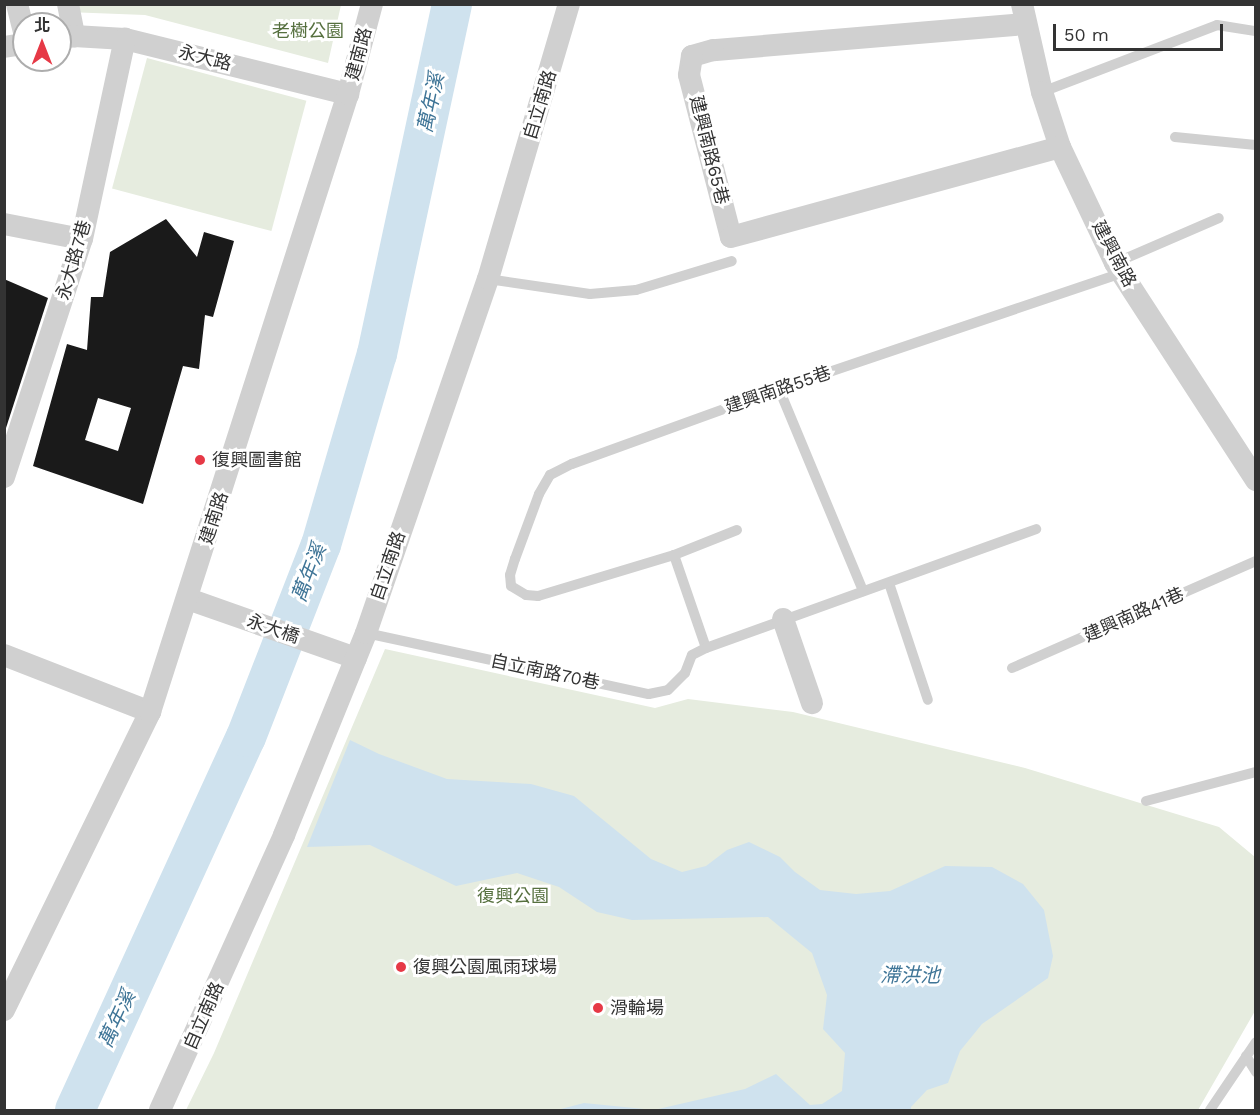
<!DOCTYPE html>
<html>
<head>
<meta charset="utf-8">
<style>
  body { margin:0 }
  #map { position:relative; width:1260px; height:1115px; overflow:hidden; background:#fff; font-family:"Work Sans","Noto Sans TC",sans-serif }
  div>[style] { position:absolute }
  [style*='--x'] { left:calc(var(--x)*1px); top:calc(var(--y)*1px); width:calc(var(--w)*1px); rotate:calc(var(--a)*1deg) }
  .green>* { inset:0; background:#e6ecdf; transform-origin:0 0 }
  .water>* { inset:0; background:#cfe2ee }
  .river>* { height:40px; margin:-20px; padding:0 20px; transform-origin:20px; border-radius:20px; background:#cfe2ee }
  .building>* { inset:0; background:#1a1a1a }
  .lane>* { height:10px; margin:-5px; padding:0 5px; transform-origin:5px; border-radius:5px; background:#d0d0d0 }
  .street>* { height:22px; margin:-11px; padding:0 11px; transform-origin:11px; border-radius:11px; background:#d0d0d0 }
  .dots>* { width:16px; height:16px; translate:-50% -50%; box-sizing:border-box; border:3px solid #fff; border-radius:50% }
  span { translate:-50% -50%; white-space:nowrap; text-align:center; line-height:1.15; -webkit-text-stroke:6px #fff; paint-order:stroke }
  .park-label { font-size:18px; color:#56703f }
  .street-label { font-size:18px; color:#333 }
  .poi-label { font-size:18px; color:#333 }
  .left { translate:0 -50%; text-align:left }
  .water-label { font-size:20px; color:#3f7597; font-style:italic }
  .frame { position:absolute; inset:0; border:6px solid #333; pointer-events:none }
  .north { position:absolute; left:12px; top:12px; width:60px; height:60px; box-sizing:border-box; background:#fff; border:2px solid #adadad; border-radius:50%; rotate:0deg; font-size:16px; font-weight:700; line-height:24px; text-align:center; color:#333 }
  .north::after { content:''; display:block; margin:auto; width:21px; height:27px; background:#e63946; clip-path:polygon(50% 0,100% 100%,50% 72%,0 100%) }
  .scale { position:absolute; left:1053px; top:24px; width:170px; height:27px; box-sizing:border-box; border:3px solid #333; border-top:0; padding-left:8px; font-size:18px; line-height:21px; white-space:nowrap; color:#333; -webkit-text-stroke:4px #fff; paint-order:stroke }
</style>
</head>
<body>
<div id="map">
  <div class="green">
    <i style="clip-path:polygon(66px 5px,341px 5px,328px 63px,145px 15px,67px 12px)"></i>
    <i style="left:147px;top:58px;width:165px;height:135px;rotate:15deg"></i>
    <i style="clip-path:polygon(385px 649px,655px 708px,688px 699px,793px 712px,1025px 768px,1219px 827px,1255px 857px,1255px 1011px,1198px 1110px,186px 1110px,214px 1053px)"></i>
  </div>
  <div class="water">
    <i style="clip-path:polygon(350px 740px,379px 754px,447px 779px,531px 784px,574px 796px,651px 859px,682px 872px,706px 866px,727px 850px,749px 842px,780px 857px,795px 872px,820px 890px,856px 894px,890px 891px,945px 866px,992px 867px,1023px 884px,1044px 910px,1053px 956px,1048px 978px,982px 1024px,960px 1051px,948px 1083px,927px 1090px,911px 1107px,911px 1110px,557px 1110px,584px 1103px,654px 1110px,745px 1089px,776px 1074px,810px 1105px,822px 1104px,842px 1091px,845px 1053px,823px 1029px,827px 995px,812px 953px,768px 917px,632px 920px,597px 912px,559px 887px,517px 873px,456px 886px,370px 845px,307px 847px)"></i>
  </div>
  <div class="river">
    <i style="--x:75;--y:1110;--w:410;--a:-65.4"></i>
    <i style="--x:246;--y:737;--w:206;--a:-68.7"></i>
    <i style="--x:321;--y:545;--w:199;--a:-73.7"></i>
    <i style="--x:377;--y:354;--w:358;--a:-77.9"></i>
  </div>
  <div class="building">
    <i style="clip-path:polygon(evenodd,166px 219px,197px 257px,204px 232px,234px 241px,213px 317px,205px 315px,199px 369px,183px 366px,143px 504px,33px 466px,67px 344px,87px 350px,91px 297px,103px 297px,110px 252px,166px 219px,98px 398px,131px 408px,118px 451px,85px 440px,98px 398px)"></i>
    <i style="clip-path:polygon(4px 279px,48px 298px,6px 428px,4px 427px)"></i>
  </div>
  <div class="lane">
    <i style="--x:1042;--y:92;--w:187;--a:-20.9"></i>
    <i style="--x:1217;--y:25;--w:39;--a:9"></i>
    <i style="--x:1175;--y:137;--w:81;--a:5.6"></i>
    <i style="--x:1115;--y:263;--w:113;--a:-23.4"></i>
    <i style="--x:488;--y:279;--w:103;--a:8.4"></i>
    <i style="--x:590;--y:294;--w:46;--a:-5"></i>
    <i style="--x:636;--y:290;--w:100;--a:-16.8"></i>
    <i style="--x:779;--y:389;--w:219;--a:67.4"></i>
    <i style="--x:737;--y:530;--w:68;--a:158.4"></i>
    <i style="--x:674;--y:555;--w:142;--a:163.2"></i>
    <i style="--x:538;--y:596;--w:12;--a:-175"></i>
    <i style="--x:526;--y:595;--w:17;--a:-149"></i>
    <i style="--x:511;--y:586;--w:11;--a:-95"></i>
    <i style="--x:510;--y:575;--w:17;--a:-73"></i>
    <i style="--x:515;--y:559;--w:69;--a:-69.7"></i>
    <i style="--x:539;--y:494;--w:22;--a:-60"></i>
    <i style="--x:550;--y:475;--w:25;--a:-27"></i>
    <i style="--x:572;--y:464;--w:220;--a:-19.9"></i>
    <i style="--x:779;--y:389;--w:362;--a:-18.7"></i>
    <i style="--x:674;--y:555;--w:98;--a:71"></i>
    <i style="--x:889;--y:583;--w:123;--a:71.6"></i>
    <i style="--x:366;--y:633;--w:289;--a:12.2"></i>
    <i style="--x:649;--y:694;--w:19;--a:-12"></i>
    <i style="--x:668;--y:690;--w:24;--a:-45"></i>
    <i style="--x:685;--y:673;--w:19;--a:-69"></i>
    <i style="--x:692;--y:655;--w:16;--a:-27"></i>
    <i style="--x:706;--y:648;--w:351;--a:-19.8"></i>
    <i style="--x:1012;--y:668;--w:266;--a:-23.7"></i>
    <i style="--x:1146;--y:801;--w:114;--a:-14.8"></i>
    <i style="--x:1246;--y:1056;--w:19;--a:58"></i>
    <i style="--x:1210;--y:1110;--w:82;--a:-55.9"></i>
  </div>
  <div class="street">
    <i style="--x:17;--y:4;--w:29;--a:76"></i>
    <i style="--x:68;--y:4;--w:33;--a:79"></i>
    <i style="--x:1022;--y:4;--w:90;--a:77.2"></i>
    <i style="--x:1042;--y:92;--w:58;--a:71.9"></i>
    <i style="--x:1060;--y:147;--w:128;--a:64.6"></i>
    <i style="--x:1115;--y:263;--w:259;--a:57"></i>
    <i style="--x:1025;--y:24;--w:313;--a:175.2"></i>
    <i style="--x:713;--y:50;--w:22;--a:164"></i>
    <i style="--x:692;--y:56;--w:19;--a:99"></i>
    <i style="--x:689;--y:75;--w:167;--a:75.5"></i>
    <i style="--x:731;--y:237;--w:341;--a:-15.3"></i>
    <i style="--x:60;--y:38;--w:14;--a:-8"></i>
    <i style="--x:74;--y:36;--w:51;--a:3.4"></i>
    <i style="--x:125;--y:39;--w:230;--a:13.9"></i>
    <i style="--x:4;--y:47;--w:20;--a:-9"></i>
    <i style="--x:4;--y:224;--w:79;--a:10.9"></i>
    <i style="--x:4;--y:477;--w:250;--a:-71.9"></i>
    <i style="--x:82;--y:239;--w:205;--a:-77.9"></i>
    <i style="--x:188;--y:599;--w:178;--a:19.4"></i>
    <i style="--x:783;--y:619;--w:89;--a:71"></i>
    <i style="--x:4;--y:655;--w:157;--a:21.3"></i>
    <i style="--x:4;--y:1010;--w:332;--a:-63.9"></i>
    <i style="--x:150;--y:712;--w:649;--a:-72.24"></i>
    <i style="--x:348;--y:94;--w:93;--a:-75.1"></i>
    <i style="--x:160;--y:1110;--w:302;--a:-65.7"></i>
    <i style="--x:284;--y:835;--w:218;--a:-67.9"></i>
    <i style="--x:366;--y:633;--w:374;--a:-71"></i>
    <i style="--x:488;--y:279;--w:287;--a:-73.6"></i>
  </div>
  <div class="dots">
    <i style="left:200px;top:460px;background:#e63946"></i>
    <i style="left:401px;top:967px;background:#e63946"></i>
    <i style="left:598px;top:1008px;background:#e63946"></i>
  </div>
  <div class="park-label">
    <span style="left:308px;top:31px">老樹公園</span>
    <span style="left:513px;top:896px">復興公園</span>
  </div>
  <div class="street-label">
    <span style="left:359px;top:54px;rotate:-75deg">建南路</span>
    <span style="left:205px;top:58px;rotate:14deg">永大路</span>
    <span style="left:540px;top:105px;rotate:-73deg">自立南路</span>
    <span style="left:709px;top:150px;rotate:76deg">建興南路65巷</span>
    <span style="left:1114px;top:254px;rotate:62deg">建興南路</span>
    <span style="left:74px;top:260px;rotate:-74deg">永大路7巷</span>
    <span style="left:778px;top:390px;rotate:-19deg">建興南路55巷</span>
    <span style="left:214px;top:518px;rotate:-72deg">建南路</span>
    <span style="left:388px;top:566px;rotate:-71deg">自立南路</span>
    <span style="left:1134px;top:615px;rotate:-24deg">建興南路41巷</span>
    <span style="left:273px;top:629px;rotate:19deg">永大橋</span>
    <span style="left:545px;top:672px;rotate:12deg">自立南路70巷</span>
    <span style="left:204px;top:1016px;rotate:-66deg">自立南路</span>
  </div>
  <div class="poi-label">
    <span class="left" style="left:212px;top:460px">復興圖書館</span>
    <span class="left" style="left:413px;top:967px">復興公園風雨球場</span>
    <span class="left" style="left:610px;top:1008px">滑輪場</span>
  </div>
  <div class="water-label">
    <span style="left:431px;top:103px;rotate:-78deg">萬年溪</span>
    <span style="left:309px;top:573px;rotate:-69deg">萬年溪</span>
    <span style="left:910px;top:975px">滯洪池</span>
    <span style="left:117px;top:1019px;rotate:-65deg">萬年溪</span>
  </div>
  <div class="frame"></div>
  <div class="north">北</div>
  <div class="scale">50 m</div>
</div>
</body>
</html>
